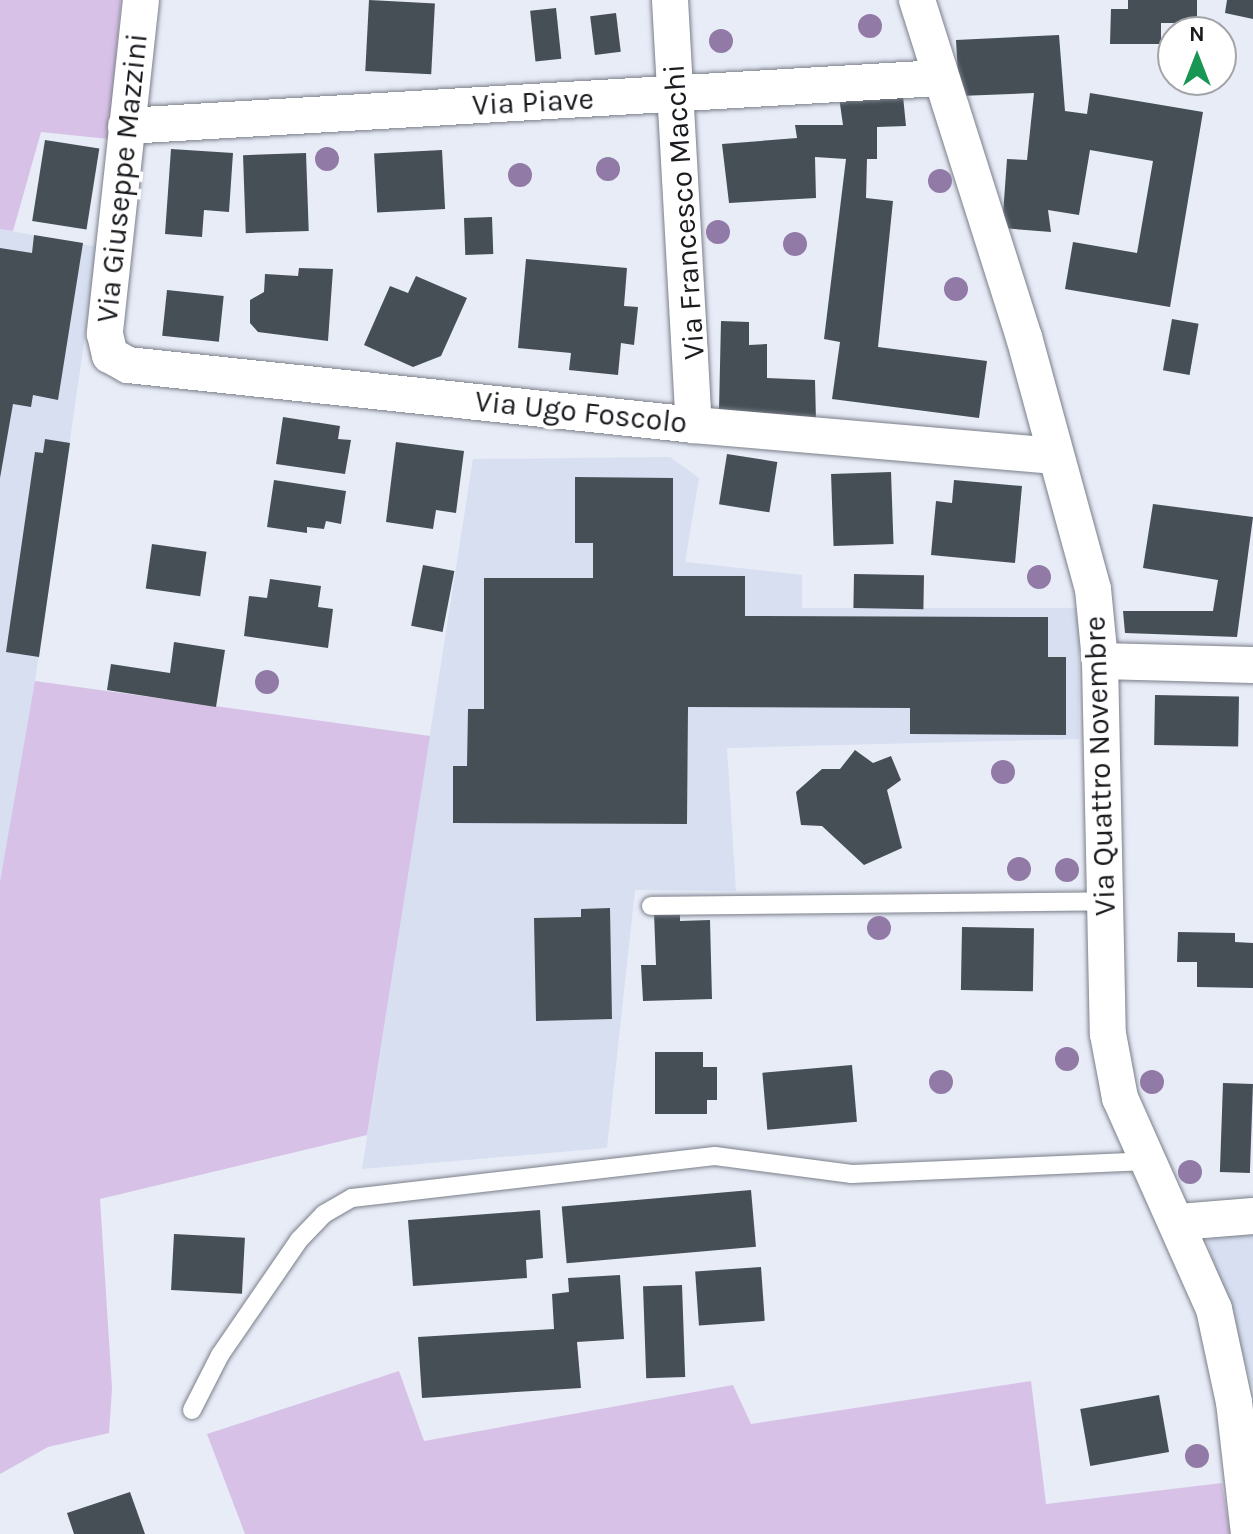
<!DOCTYPE html>
<html>
<head>
<meta charset="utf-8">
<style>
  body { margin:0 }
  #map { position:relative; width:1253px; height:1534px; overflow:hidden; background:#e7ecf7; font-family:Karla,sans-serif }
  div>[style] { position:absolute }
  [style*='--x'] { left:calc(var(--x)*1px); top:calc(var(--y)*1px); width:calc(var(--w)*1px); rotate:calc(var(--a)*1deg) }
  .built>* { inset:0; background:#d7dff1 }
  .green>* { inset:0; background:#d8c1e7 }
  .building>* { inset:0; background:#464f56; transform-origin:0 0 }
  .roads { filter:drop-shadow(0 0 2px #7a7f89) drop-shadow(0 0 2px #7a7f89) }
  .lane>* { height:18px; margin:-9px; padding:0 9px; transform-origin:9px; border-radius:9px; background:#fff }
  .street>* { height:36px; margin:-18px; padding:0 18px; transform-origin:18px; border-radius:18px; background:#fff }
  .trees>* { width:24px; height:24px; margin:-12px; border-radius:50%; background:#927aa6 }
  span { translate:-50% -50%; white-space:nowrap; text-align:center; line-height:1.15; -webkit-text-stroke:8px #fff; paint-order:stroke }
  .street-label { font-size:30px; color:#191b1f }
  .north { position:absolute; left:1157px; top:16px; width:80px; height:80px; box-sizing:border-box; background:#fff; border:2px solid #a3a4a5; border-radius:50%; rotate:0deg; font-size:22px; font-weight:700; line-height:32px; text-align:center; color:#191b1f }
  .north::after { content:''; display:block; margin:auto; width:28px; height:36px; background:#199654; clip-path:polygon(50% 0,100% 100%,50% 72%,0 100%) }
</style>
</head>
<body>
<div id="map">
  <div class="built">
    <i style="clip-path:polygon(0 229px,98px 247px,17px 805px,0 882px)"></i>
    <i style="clip-path:polygon(670px 457px,699px 478px,685px 562px,802px 575px,802px 608px,1079px 608px,1079px 739px,727px 748px,736px 891px,635px 890px,607px 1148px,362px 1169px,473px 459px)"></i>
    <i style="clip-path:polygon(1220px 1228px,1253px 1228px,1253px 1387px,1207px 1241px)"></i>
  </div>
  <div class="green">
    <i style="clip-path:polygon(0 0,121px 0,109px 139px,41px 132px,13px 231px,0 229px)"></i>
    <i style="clip-path:polygon(35px 681px,430px 736px,367px 1135px,100px 1199px,112px 1388px,109px 1433px,48px 1447px,0 1474px,0 882px)"></i>
    <i style="clip-path:polygon(399px 1371px,424px 1441px,733px 1385px,751px 1424px,1031px 1381px,1046px 1504px,1222px 1483px,1230px 1534px,245px 1534px,207px 1434px)"></i>
  </div>
  <div class="building">
    <i style="left:369px;top:0;width:66px;height:71px;rotate:3deg"></i>
    <i style="clip-path:polygon(1128px 0,1197px 0,1197px 23px,1161px 23px,1161px 44px,1110px 44px,1111px 9px,1128px 9px)"></i>
    <i style="clip-path:polygon(1227px 0,1253px 0,1253px 19px,1225px 13px)"></i>
    <i style="left:556px;top:8px;width:51px;height:26px;rotate:84deg"></i>
    <i style="left:616px;top:13px;width:39px;height:26px;rotate:83deg"></i>
    <i style="clip-path:polygon(1059px 35px,1065px 111px,1087px 114px,1090px 93px,1203px 112px,1170px 307px,1065px 289px,1073px 242px,1137px 253px,1153px 161px,1090px 150px,1079px 215px,1048px 210px,1051px 232px,1002px 228px,1007px 159px,1027px 160px,1034px 93px,959px 96px,956px 40px)"></i>
    <i style="clip-path:polygon(903px 96px,906px 126px,877px 127px,877px 159px,867px 159px,866px 198px,893px 201px,878px 347px,987px 361px,979px 418px,832px 399px,840px 342px,824px 339px,846px 159px,815px 157px,816px 198px,729px 203px,722px 144px,797px 138px,795px 125px,843px 125px,839px 97px)"></i>
    <i style="left:45px;top:140px;width:55px;height:82px;rotate:9deg"></i>
    <i style="clip-path:polygon(171px 149px,233px 153px,229px 212px,204px 210px,202px 237px,165px 234px)"></i>
    <i style="left:442px;top:150px;width:59px;height:68px;rotate:87deg"></i>
    <i style="left:306px;top:153px;width:78px;height:63px;rotate:88deg"></i>
    <i style="left:492px;top:217px;width:37px;height:28px;rotate:88deg"></i>
    <i style="clip-path:polygon(34px 235px,83px 243px,58px 400px,33px 395px,31px 407px,13px 404px,0 478px,0 248px,32px 253px)"></i>
    <i style="clip-path:polygon(526px 259px,627px 268px,624px 306px,638px 307px,634px 345px,621px 343px,618px 375px,569px 370px,571px 353px,518px 348px)"></i>
    <i style="clip-path:polygon(299px 268px,333px 269px,328px 341px,258px 332px,250px 323px,250px 300px,264px 292px,265px 274px,298px 276px)"></i>
    <i style="clip-path:polygon(416px 276px,467px 298px,441px 356px,413px 367px,364px 345px,390px 286px,408px 293px)"></i>
    <i style="left:167px;top:290px;width:57px;height:46px;rotate:6deg"></i>
    <i style="left:1172px;top:319px;width:27px;height:52px;rotate:10deg"></i>
    <i style="clip-path:polygon(721px 321px,749px 322px,749px 345px,767px 344px,767px 378px,815px 380px,816px 421px,719px 410px)"></i>
    <i style="clip-path:polygon(283px 417px,340px 426px,338px 439px,351px 440px,345px 474px,276px 464px)"></i>
    <i style="clip-path:polygon(45px 439px,70px 443px,39px 657px,6px 652px,35px 452px,43px 453px)"></i>
    <i style="clip-path:polygon(396px 442px,464px 451px,456px 513px,436px 510px,433px 529px,386px 522px)"></i>
    <i style="left:727px;top:454px;width:51px;height:51px;rotate:9deg"></i>
    <i style="left:891px;top:472px;width:72px;height:60px;rotate:88deg"></i>
    <i style="clip-path:polygon(575px 477px,673px 478px,673px 576px,745px 576px,745px 616px,1048px 617px,1048px 657px,1066px 657px,1066px 735px,910px 734px,910px 708px,688px 707px,687px 824px,453px 823px,453px 766px,467px 766px,468px 709px,484px 709px,484px 578px,593px 578px,593px 543px,575px 543px)"></i>
    <i style="clip-path:polygon(274px 480px,346px 491px,341px 524px,326px 521px,324px 529px,307px 527px,307px 533px,267px 527px)"></i>
    <i style="clip-path:polygon(954px 480px,1022px 486px,1015px 563px,931px 555px,936px 501px,952px 503px)"></i>
    <i style="clip-path:polygon(1153px 504px,1253px 517px,1237px 637px,1125px 633px,1123px 611px,1213px 611px,1218px 580px,1143px 568px)"></i>
    <i style="left:152px;top:544px;width:55px;height:45px;rotate:8deg"></i>
    <i style="left:423px;top:565px;width:32px;height:62px;rotate:11deg"></i>
    <i style="left:854px;top:574px;width:70px;height:34px;rotate:1deg"></i>
    <i style="clip-path:polygon(270px 579px,321px 586px,318px 607px,333px 609px,328px 648px,244px 636px,249px 596px,267px 598px)"></i>
    <i style="clip-path:polygon(174px 642px,225px 650px,216px 707px,107px 690px,111px 664px,170px 673px)"></i>
    <i style="left:1155px;top:695px;width:84px;height:50px;rotate:1deg"></i>
    <i style="clip-path:polygon(855px 750px,873px 763px,891px 756px,901px 780px,887px 790px,902px 848px,864px 865px,822px 826px,801px 825px,796px 792px,822px 769px,840px 769px)"></i>
    <i style="clip-path:polygon(610px 908px,612px 1019px,536px 1021px,534px 918px,581px 917px,581px 909px)"></i>
    <i style="clip-path:polygon(680px 912px,680px 921px,710px 920px,712px 999px,643px 1001px,641px 965px,656px 965px,654px 913px)"></i>
    <i style="left:962px;top:927px;width:72px;height:63px;rotate:1deg"></i>
    <i style="clip-path:polygon(1178px 932px,1235px 933px,1235px 942px,1253px 943px,1253px 988px,1197px 987px,1197px 962px,1177px 962px)"></i>
    <i style="clip-path:polygon(655px 1052px,703px 1052px,703px 1067px,717px 1067px,717px 1100px,707px 1100px,707px 1114px,655px 1114px)"></i>
    <i style="left:852px;top:1065px;width:57px;height:90px;rotate:85deg"></i>
    <i style="left:1223px;top:1083px;width:30px;height:89px;rotate:2deg"></i>
    <i style="left:751px;top:1190px;width:57px;height:190px;rotate:85deg"></i>
    <i style="clip-path:polygon(540px 1210px,543px 1258px,526px 1260px,527px 1278px,413px 1286px,408px 1220px)"></i>
    <i style="left:174px;top:1234px;width:71px;height:56px;rotate:3deg"></i>
    <i style="left:761px;top:1267px;width:54px;height:66px;rotate:86deg"></i>
    <i style="clip-path:polygon(620px 1275px,624px 1339px,577px 1342px,581px 1388px,422px 1398px,418px 1337px,554px 1329px,552px 1294px,569px 1292px,568px 1278px)"></i>
    <i style="left:682px;top:1285px;width:92px;height:39px;rotate:88deg"></i>
    <i style="left:1159px;top:1395px;width:58px;height:80px;rotate:80deg"></i>
    <i style="clip-path:polygon(130px 1492px,145px 1534px,74px 1534px,67px 1513px)"></i>
  </div>
  <div class="roads">
    <div class="lane">
      <i style="--x:651;--y:906;--w:454;--a:-0.6"></i>
      <i style="--x:192;--y:1410;--w:62;--a:-63"></i>
      <i style="--x:220;--y:1355;--w:140;--a:-55.5"></i>
      <i style="--x:299;--y:1240;--w:36;--a:-46"></i>
      <i style="--x:324;--y:1214;--w:32;--a:-30"></i>
      <i style="--x:352;--y:1198;--w:365;--a:-6.6"></i>
      <i style="--x:715;--y:1156;--w:138;--a:7.5"></i>
      <i style="--x:852;--y:1174;--w:295;--a:-2.5"></i>
    </div>
    <div class="street">
      <i style="--x:141;--y:0;--w:336;--a:96.2"></i>
      <i style="--x:105;--y:334;--w:22;--a:77"></i>
      <i style="--x:110;--y:355;--w:21;--a:29"></i>
      <i style="--x:128;--y:365;--w:569;--a:6.05"></i>
      <i style="--x:694;--y:425;--w:362;--a:4.9"></i>
      <i style="--x:670;--y:0;--w:426;--a:86.8"></i>
      <i style="--x:917;--y:0;--w:354;--a:72.4"></i>
      <i style="--x:1024;--y:337;--w:261;--a:74.7"></i>
      <i style="--x:1093;--y:589;--w:72;--a:84.4"></i>
      <i style="--x:1100;--y:661;--w:373;--a:88.8"></i>
      <i style="--x:1108;--y:1034;--w:65;--a:79.4"></i>
      <i style="--x:1120;--y:1098;--w:231;--a:66"></i>
      <i style="--x:1214;--y:1309;--w:95;--a:77.9"></i>
      <i style="--x:1234;--y:1402;--w:133;--a:83.5"></i>
      <i style="--x:126;--y:126;--w:814;--a:-3.38"></i>
      <i style="--x:1100;--y:661;--w:153;--a:1.5"></i>
      <i style="--x:1179;--y:1222;--w:74;--a:-4.6"></i>
    </div>
  </div>
  <div class="trees">
    <i style="left:870px;top:26px"></i>
    <i style="left:721px;top:41px"></i>
    <i style="left:327px;top:159px"></i>
    <i style="left:608px;top:169px"></i>
    <i style="left:520px;top:175px"></i>
    <i style="left:940px;top:181px"></i>
    <i style="left:718px;top:232px"></i>
    <i style="left:795px;top:244px"></i>
    <i style="left:956px;top:289px"></i>
    <i style="left:1039px;top:577px"></i>
    <i style="left:267px;top:682px"></i>
    <i style="left:1003px;top:772px"></i>
    <i style="left:1019px;top:869px"></i>
    <i style="left:1067px;top:870px"></i>
    <i style="left:879px;top:928px"></i>
    <i style="left:1067px;top:1059px"></i>
    <i style="left:941px;top:1082px"></i>
    <i style="left:1152px;top:1082px"></i>
    <i style="left:1190px;top:1172px"></i>
    <i style="left:1197px;top:1456px"></i>
  </div>
  <div class="street-label">
    <span style="left:533px;top:102px;rotate:-3deg">Via Piave</span>
    <span style="left:122px;top:178px;rotate:-84deg">Via Giuseppe Mazzini</span>
    <span style="left:684px;top:212px;rotate:-94deg">Via Francesco Macchi</span>
    <span style="left:581px;top:412px;rotate:6deg">Via Ugo Foscolo</span>
    <span style="left:1100px;top:766px;rotate:-92deg">Via Quattro Novembre</span>
  </div>
  <div class="north">N</div>
</div>
</body>
</html>
